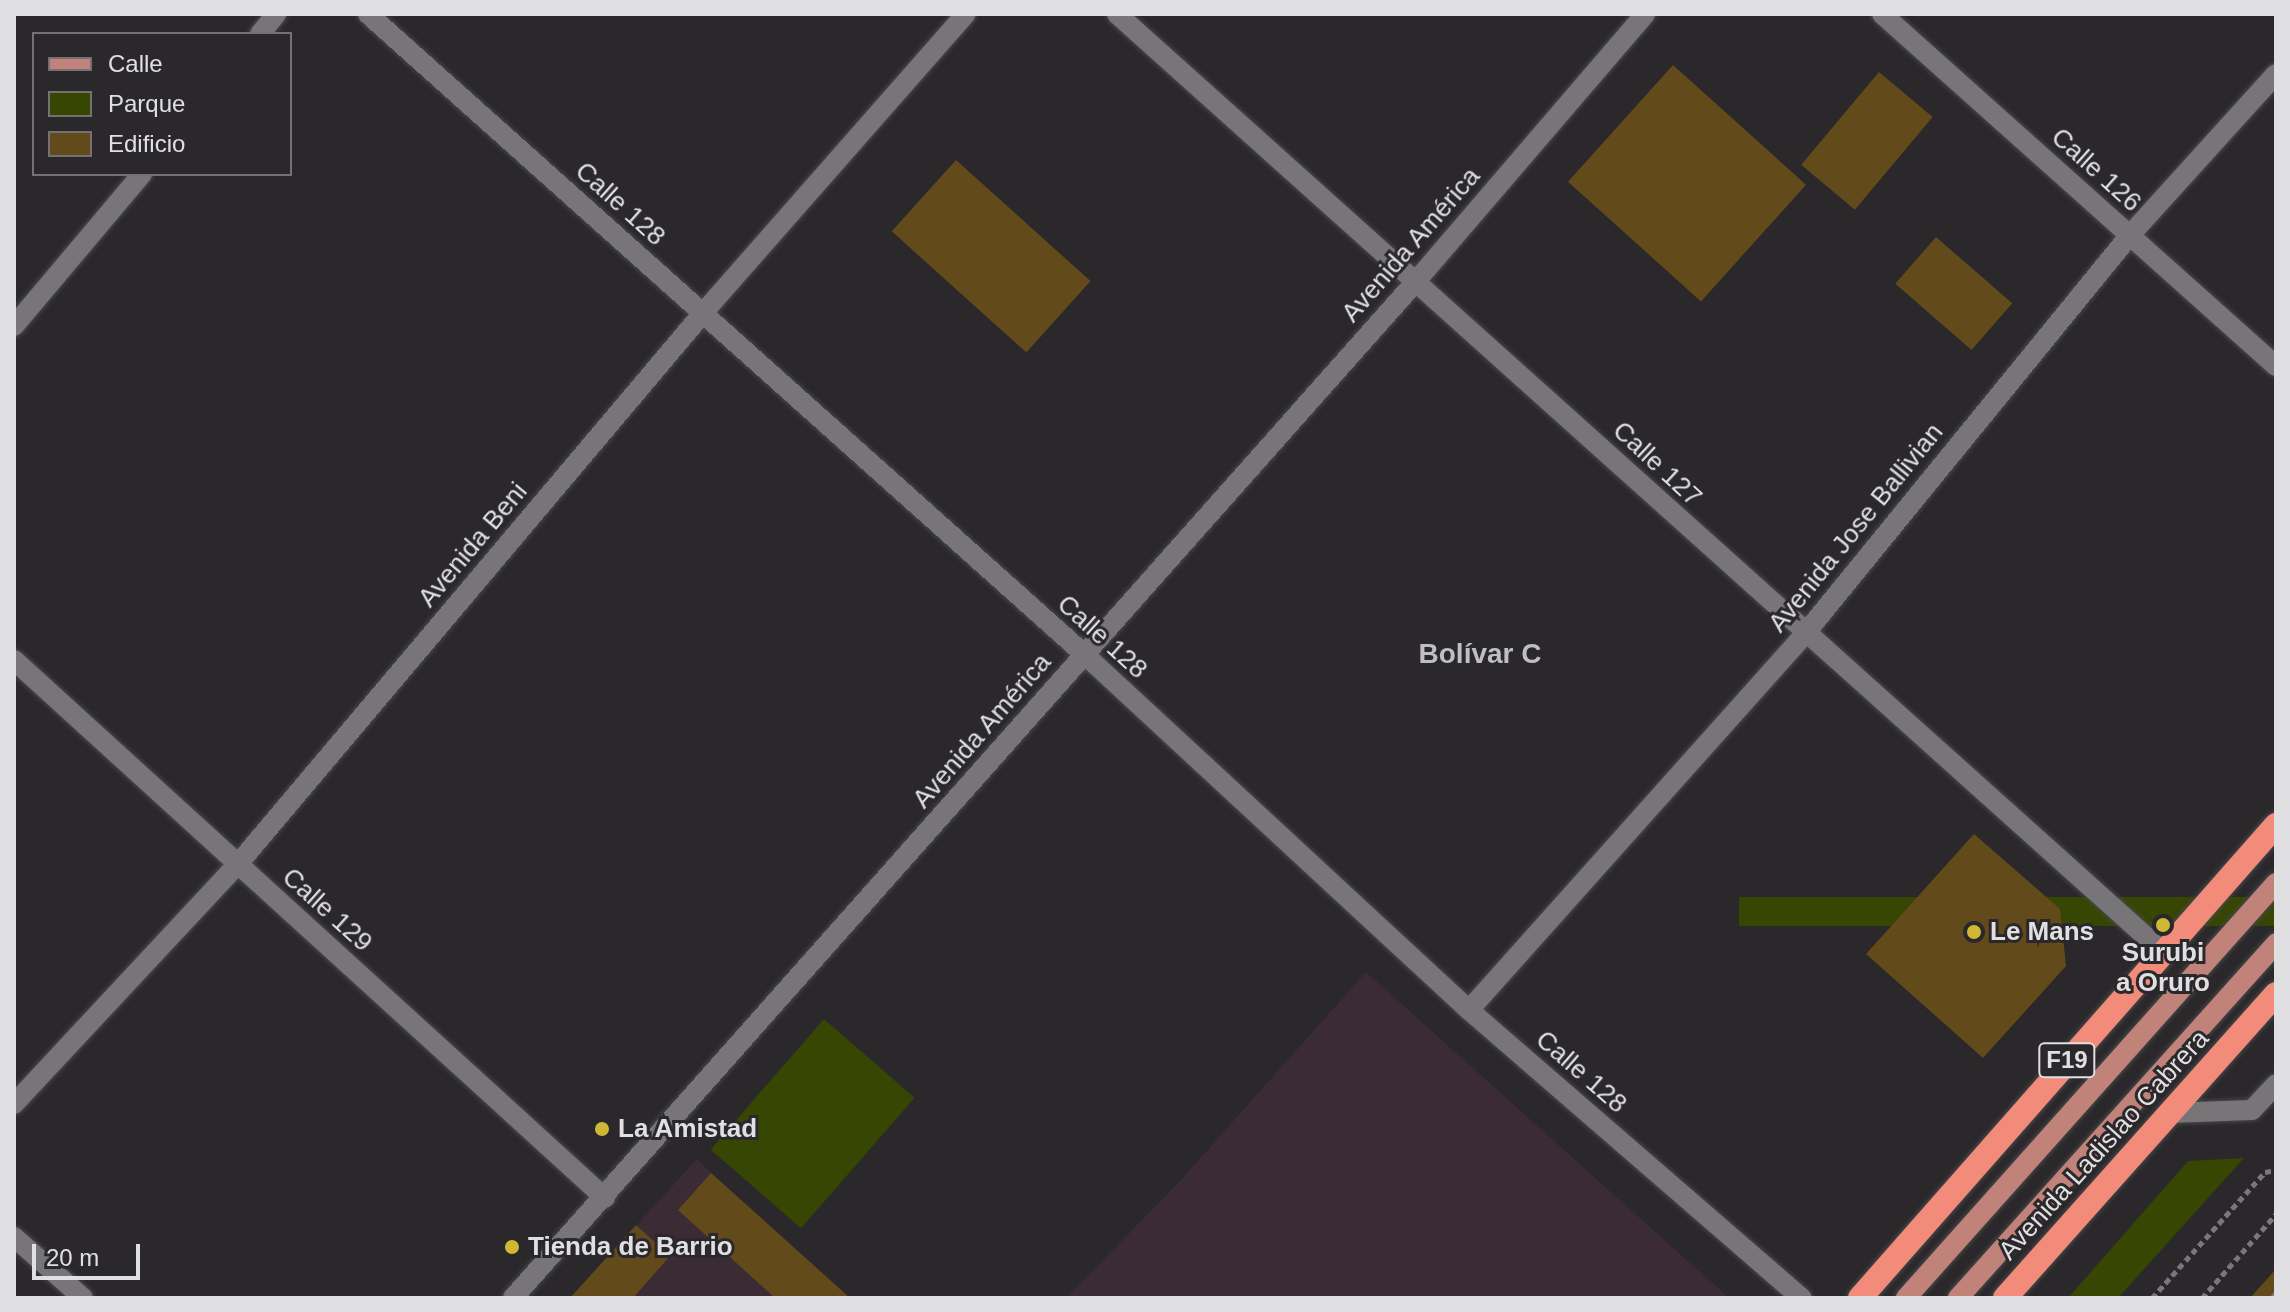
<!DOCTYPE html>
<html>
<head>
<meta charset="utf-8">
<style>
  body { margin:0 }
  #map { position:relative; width:2290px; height:1312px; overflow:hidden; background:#2a282b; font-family:Arial,sans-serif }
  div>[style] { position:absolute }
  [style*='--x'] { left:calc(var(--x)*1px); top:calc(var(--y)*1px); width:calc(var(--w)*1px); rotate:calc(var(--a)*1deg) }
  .industrial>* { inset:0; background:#3a2b37 }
  .education>* { inset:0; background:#3b2b35 }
  .green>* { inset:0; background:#374602; transform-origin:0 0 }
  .building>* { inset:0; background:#634a1a; transform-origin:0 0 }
  .path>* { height:5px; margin-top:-2.5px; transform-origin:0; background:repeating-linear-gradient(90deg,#79777a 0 6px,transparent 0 10px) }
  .roads { filter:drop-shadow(0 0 2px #484749) drop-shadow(0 0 2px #484749) }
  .lane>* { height:20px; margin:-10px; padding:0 10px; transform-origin:10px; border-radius:10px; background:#777578 }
  .street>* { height:20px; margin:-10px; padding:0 10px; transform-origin:10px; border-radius:10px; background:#777578 }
  .primary>* { height:20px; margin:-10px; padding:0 10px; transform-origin:10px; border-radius:10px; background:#c18279 }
  .highway>* { height:24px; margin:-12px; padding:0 12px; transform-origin:12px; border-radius:12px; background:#f28b7a }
  .dots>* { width:22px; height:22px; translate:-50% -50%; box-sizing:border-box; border:4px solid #2a282b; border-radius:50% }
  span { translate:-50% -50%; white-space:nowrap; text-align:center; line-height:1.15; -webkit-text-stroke:6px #2a282b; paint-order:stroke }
  .shield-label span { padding:2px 6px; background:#2a282b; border:2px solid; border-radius:6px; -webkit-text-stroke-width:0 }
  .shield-label { font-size:24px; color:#e0dfe1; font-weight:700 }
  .street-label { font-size:26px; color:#e0dfe1 }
  .poi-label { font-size:26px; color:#e0dfe1; font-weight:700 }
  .left { translate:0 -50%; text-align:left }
  .neighbourhood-label { font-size:28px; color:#bfbec2; font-weight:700 }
  .frame { position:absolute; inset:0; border:16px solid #e0dfe1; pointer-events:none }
  .legend { position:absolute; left:32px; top:32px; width:260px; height:144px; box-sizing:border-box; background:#2a282b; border:2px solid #737174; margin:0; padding:10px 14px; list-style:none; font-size:24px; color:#e0dfe1 }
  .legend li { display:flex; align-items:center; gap:16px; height:40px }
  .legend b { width:40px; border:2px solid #737174 }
  .scale { position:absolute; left:32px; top:1244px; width:108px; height:36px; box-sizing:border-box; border:4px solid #e0dfe1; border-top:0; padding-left:10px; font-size:24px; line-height:28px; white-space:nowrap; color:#e0dfe1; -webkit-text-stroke:6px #2a282b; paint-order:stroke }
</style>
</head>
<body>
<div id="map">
  <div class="industrial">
    <i style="clip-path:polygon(1366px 972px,1729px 1298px,1066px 1298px,1180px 1181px)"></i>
  </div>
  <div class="education">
    <i style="clip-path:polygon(697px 1159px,711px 1173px,850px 1298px,570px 1298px)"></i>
  </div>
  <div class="green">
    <i style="left:2276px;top:897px;width:29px;height:537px;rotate:90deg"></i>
    <i style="left:824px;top:1019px;width:120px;height:173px;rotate:41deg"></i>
    <i style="clip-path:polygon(2244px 1158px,2118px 1298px,2068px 1298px,2188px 1161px)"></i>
  </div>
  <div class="building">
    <i style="left:1673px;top:65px;width:179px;height:157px;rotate:42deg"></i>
    <i style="left:1879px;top:72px;width:70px;height:121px;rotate:40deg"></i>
    <i style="left:956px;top:160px;width:181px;height:96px;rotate:42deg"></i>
    <i style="left:1936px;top:237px;width:101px;height:62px;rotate:41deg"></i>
    <i style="clip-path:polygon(1974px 834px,2060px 909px,2066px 966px,1983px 1058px,1866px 954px)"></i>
    <i style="clip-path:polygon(711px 1173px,780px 1235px,850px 1298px,775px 1298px,678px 1210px)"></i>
    <i style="clip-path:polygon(636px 1225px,670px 1256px,633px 1298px,570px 1298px)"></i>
    <i style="clip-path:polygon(2276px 1269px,2276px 1298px,2250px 1298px)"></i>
  </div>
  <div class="path">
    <i style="--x:2152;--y:1298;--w:169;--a:-48.1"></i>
    <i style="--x:2265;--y:1172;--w:11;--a:-10"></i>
    <i style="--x:2202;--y:1298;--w:112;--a:-48.6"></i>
    <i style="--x:2272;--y:1298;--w:6;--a:-51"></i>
  </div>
  <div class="roads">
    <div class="lane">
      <i style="--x:2169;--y:1113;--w:83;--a:-2.1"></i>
      <i style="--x:2252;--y:1110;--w:35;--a:-47"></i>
    </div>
    <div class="street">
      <i style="--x:368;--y:14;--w:960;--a:41.79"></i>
      <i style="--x:1084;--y:654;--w:524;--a:42.76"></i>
      <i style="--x:1469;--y:1010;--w:440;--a:40.9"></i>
      <i style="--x:1117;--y:14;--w:1405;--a:41.88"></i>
      <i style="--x:1882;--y:14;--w:528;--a:41.78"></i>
      <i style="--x:260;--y:34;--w:26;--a:-51"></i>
      <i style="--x:14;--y:326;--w:199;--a:-49.9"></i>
      <i style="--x:14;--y:660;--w:799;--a:42.31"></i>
      <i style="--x:1469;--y:1010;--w:503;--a:-48.22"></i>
      <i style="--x:1804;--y:635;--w:516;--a:-50.82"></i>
      <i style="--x:2130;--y:235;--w:217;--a:-47.8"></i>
      <i style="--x:14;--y:1104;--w:328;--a:-47"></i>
      <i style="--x:238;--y:864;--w:721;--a:-49.84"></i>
      <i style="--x:703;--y:313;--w:398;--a:-48.7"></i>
      <i style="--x:14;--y:1237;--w:92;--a:41.5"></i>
      <i style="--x:513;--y:1298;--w:1363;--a:-48.39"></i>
      <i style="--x:1418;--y:279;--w:349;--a:-49.4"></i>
    </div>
    <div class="primary">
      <i style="--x:1906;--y:1298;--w:556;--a:-48.28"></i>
      <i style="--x:1958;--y:1298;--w:477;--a:-48.1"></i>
    </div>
    <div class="highway">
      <i style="--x:1860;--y:1298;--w:630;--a:-48.67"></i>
      <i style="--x:2005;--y:1298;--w:407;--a:-48.3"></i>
    </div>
  </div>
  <div class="dots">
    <i style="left:2163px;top:925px;background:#d1b736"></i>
    <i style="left:1974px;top:932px;background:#d1b736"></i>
    <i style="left:602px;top:1129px;background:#d1b736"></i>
    <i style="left:512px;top:1247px;background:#d1b736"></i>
  </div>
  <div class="shield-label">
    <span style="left:2067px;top:1060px">F19</span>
  </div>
  <div class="street-label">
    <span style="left:2096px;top:170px;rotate:42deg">Calle 126</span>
    <span style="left:620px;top:204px;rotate:42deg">Calle 128</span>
    <span style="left:1411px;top:245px;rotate:-49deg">Avenida América</span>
    <span style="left:1657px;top:464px;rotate:43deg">Calle 127</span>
    <span style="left:1856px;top:528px;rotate:-51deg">Avenida Jose Ballivian</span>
    <span style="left:473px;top:545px;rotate:-50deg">Avenida Beni</span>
    <span style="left:1102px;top:637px;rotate:42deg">Calle 128</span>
    <span style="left:982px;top:731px;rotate:-49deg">Avenida América</span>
    <span style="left:327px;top:910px;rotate:42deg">Calle 129</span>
    <span style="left:1581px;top:1072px;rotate:41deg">Calle 128</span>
    <span style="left:2104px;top:1145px;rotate:-48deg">Avenida Ladislao Cabrera</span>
  </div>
  <div class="poi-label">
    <span class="left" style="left:1990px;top:932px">Le Mans</span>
    <span style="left:2163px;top:968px">Surubi<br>a Oruro</span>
    <span class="left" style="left:618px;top:1129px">La Amistad</span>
    <span class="left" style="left:528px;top:1247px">Tienda de Barrio</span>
  </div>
  <div class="neighbourhood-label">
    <span style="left:1480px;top:654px">Bolívar C</span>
  </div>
  <div class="frame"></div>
  <ul class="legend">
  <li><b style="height:10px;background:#c18279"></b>Calle</li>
  <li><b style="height:22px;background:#374602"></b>Parque</li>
  <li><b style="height:22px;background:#634a1a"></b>Edificio</li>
  </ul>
  <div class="scale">20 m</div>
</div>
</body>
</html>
